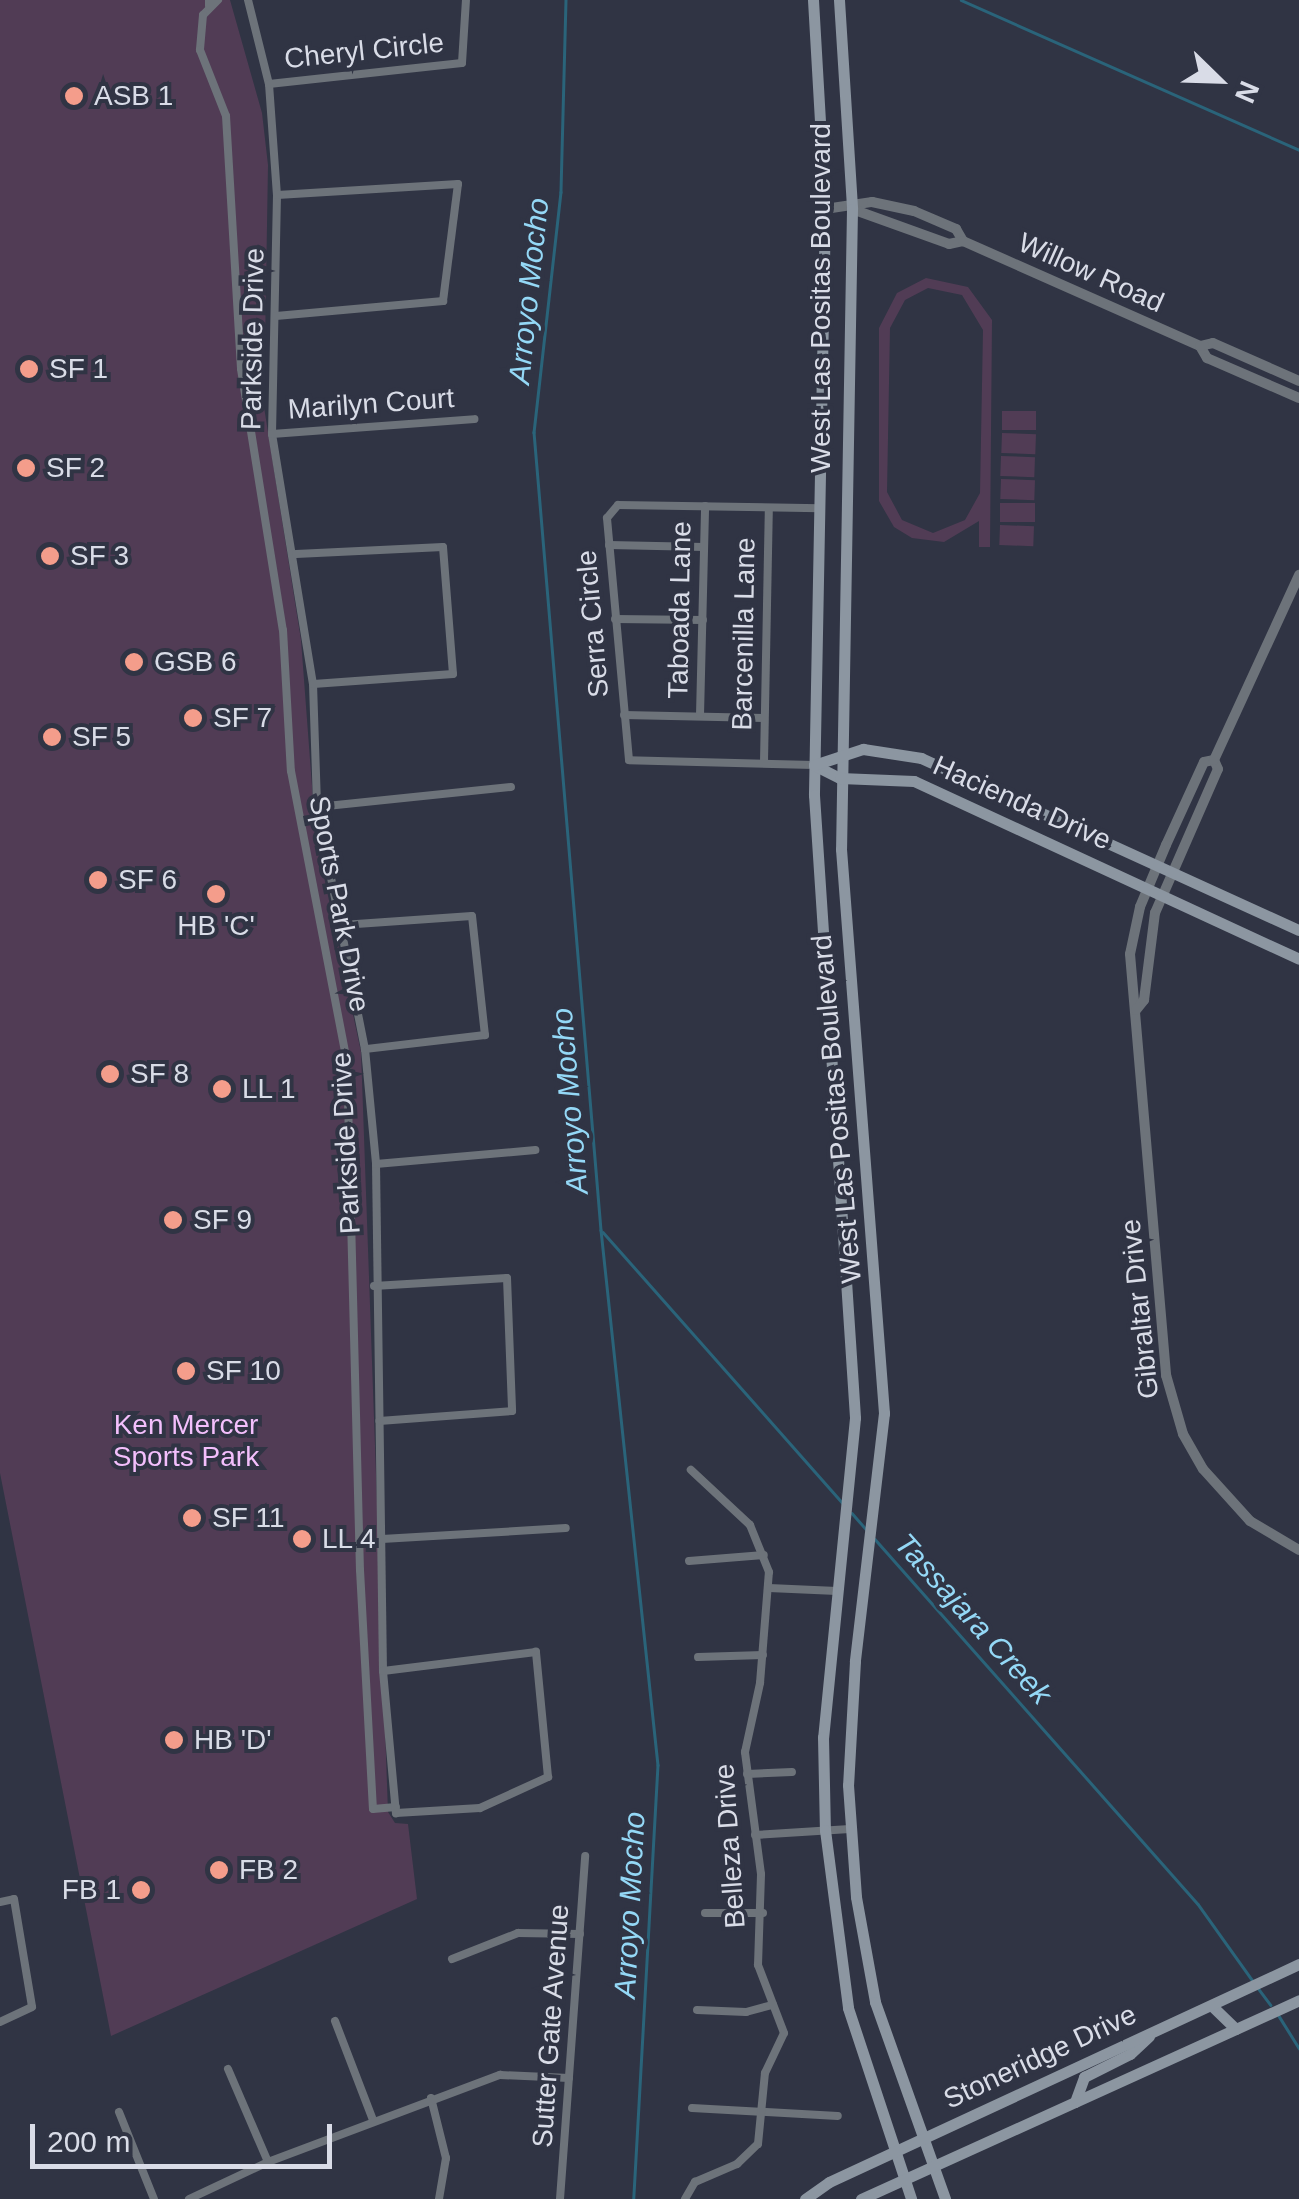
<!DOCTYPE html>
<html>
<head>
<meta charset="utf-8">
<style>
  body { margin:0 }
  #map { position:relative; width:1299px; height:2199px; overflow:hidden; background:#303444; font-family:Helvetica,sans-serif }
  div>[style] { position:absolute }
  [style*='--x'] { left:calc(var(--x)*1px); top:calc(var(--y)*1px); width:calc(var(--w)*1px); rotate:calc(var(--a)*1deg) }
  .green>* { inset:0; background:#513c55; transform-origin:0 0 }
  .stream>* { height:2.5px; margin:-1.25px; padding:0 1.25px; transform-origin:1.25px; border-radius:1.25px; background:#2a647a }
  .minor>* { height:8px; margin:-4px; padding:0 4px; transform-origin:4px; border-radius:4px; background:#6d737a }
  .tertiary>* { height:10px; margin:-5px; padding:0 5px; transform-origin:5px; border-radius:5px; background:#6d737a }
  .secondary>* { height:11px; margin:-5.5px; padding:0 5.5px; transform-origin:5.5px; border-radius:5.5px; background:#8c96a1 }
  .dots>* { width:28px; height:28px; translate:-50% -50%; box-sizing:border-box; border:5px solid #303444; border-radius:50% }
  span { translate:-50% -50%; white-space:nowrap; text-align:center; line-height:1.15; -webkit-text-stroke:8px #303444; paint-order:stroke }
  .street-label { font-size:28px; color:#d9dce7 }
  .poi-label { font-size:28px; color:#d9dce7 }
  .left { translate:0 -50%; text-align:left }
  .right { translate:-100% -50%; text-align:right }
  .park-label { font-size:28px; color:#f3bffc }
  .water-label { font-size:30px; color:#94d8f6; font-style:italic }
  .north { position:absolute; left:1169px; top:30px; width:100px; height:100px; -webkit-text-stroke:8px #303444; paint-order:stroke; rotate:113deg; font-size:28px; font-weight:700; line-height:40px; text-align:center; color:#d9dce7 }
  .north::after { content:''; display:block; margin:auto; width:35px; height:45px; background:#d9dce7; clip-path:polygon(50% 0,100% 100%,50% 72%,0 100%) }
  .scale { position:absolute; left:30px; top:2124px; width:302px; height:45px; box-sizing:border-box; border:5px solid #d9dce7; border-top:0; padding-left:12px; font-size:30px; line-height:35px; white-space:nowrap; color:#d9dce7; -webkit-text-stroke:8px #303444; paint-order:stroke }
</style>
</head>
<body>
<div id="map">
  <div class="green">
    <i style="clip-path:polygon(0 0,230px 0,262px 113px,268px 165px,264px 407px,301px 640px,316px 839px,361px 1052px,388px 1812px,395px 1823px,408px 1824px,417px 1899px,111px 2036px,0 1473px)"></i>
    <i style="clip-path:polygon(evenodd,926px 278px,968px 287px,992px 320px,990px 547px,979px 547px,979px 521px,944px 542px,912px 538px,894px 527px,879px 501px,879px 328px,897px 293px,926px 278px,928px 288px,962px 295px,983px 330px,980px 493px,965px 520px,933px 533px,902px 520px,887px 492px,890px 328px,905px 300px,928px 288px)"></i>
    <i style="left:1002px;top:411px;width:34px;height:19px"></i>
    <i style="left:1002px;top:433px;width:34px;height:20px;rotate:2deg"></i>
    <i style="left:1001px;top:456px;width:34px;height:20px;rotate:2deg"></i>
    <i style="left:1001px;top:479px;width:34px;height:20px;rotate:2deg"></i>
    <i style="left:1000px;top:503px;width:35px;height:19px"></i>
    <i style="left:1000px;top:525px;width:34px;height:20px;rotate:2deg"></i>
  </div>
  <div class="stream">
    <i style="--x:566;--y:0;--w:192;--a:91.5"></i>
    <i style="--x:561;--y:192;--w:242;--a:96.4"></i>
    <i style="--x:534;--y:432;--w:801;--a:85.2"></i>
    <i style="--x:601;--y:1230;--w:538;--a:83.92"></i>
    <i style="--x:658;--y:1765;--w:435;--a:93.2"></i>
    <i style="--x:961;--y:0;--w:370;--a:23.9"></i>
    <i style="--x:603;--y:1232;--w:362;--a:48.5"></i>
    <i style="--x:852;--y:1513;--w:21;--a:49"></i>
    <i style="--x:875;--y:1539;--w:487;--a:48.5"></i>
    <i style="--x:1198;--y:1904;--w:95;--a:54.5"></i>
    <i style="--x:1258;--y:1988;--w:21;--a:53"></i>
    <i style="--x:1279;--y:2016;--w:38;--a:58"></i>
  </div>
  <div class="minor">
    <i style="--x:218;--y:0;--w:21;--a:135"></i>
    <i style="--x:203;--y:15;--w:35;--a:95"></i>
    <i style="--x:200;--y:50;--w:71;--a:68.5"></i>
    <i style="--x:226;--y:116;--w:253;--a:86.6"></i>
    <i style="--x:241;--y:369;--w:264;--a:80.9"></i>
    <i style="--x:283;--y:630;--w:141;--a:86.8"></i>
    <i style="--x:291;--y:771;--w:295;--a:79.1"></i>
    <i style="--x:347;--y:1061;--w:509;--a:88.54"></i>
    <i style="--x:360;--y:1570;--w:239;--a:86.9"></i>
    <i style="--x:373;--y:1809;--w:23;--a:-5"></i>
    <i style="--x:248;--y:0;--w:87;--a:76"></i>
    <i style="--x:269;--y:84;--w:111;--a:85.9"></i>
    <i style="--x:277;--y:195;--w:239;--a:91.2"></i>
    <i style="--x:272;--y:434;--w:253;--a:80.7"></i>
    <i style="--x:313;--y:684;--w:123;--a:88.1"></i>
    <i style="--x:317;--y:807;--w:247;--a:78.8"></i>
    <i style="--x:365;--y:1049;--w:116;--a:84.5"></i>
    <i style="--x:376;--y:1164;--w:507;--a:89.21"></i>
    <i style="--x:383;--y:1671;--w:143;--a:84.8"></i>
    <i style="--x:396;--y:1813;--w:84;--a:-3.4"></i>
    <i style="--x:480;--y:1808;--w:75;--a:-24.5"></i>
    <i style="--x:548;--y:1777;--w:126;--a:-95.5"></i>
    <i style="--x:536;--y:1652;--w:154;--a:172.9"></i>
    <i style="--x:269;--y:84;--w:194;--a:-6.2"></i>
    <i style="--x:462;--y:63;--w:63;--a:-86.4"></i>
    <i style="--x:276;--y:316;--w:168;--a:-5.1"></i>
    <i style="--x:443;--y:301;--w:118;--a:-82.7"></i>
    <i style="--x:458;--y:184;--w:181;--a:176.5"></i>
    <i style="--x:272;--y:434;--w:203;--a:-4.2"></i>
    <i style="--x:609;--y:545;--w:95;--a:1.2"></i>
    <i style="--x:296;--y:554;--w:147;--a:-2.7"></i>
    <i style="--x:443;--y:547;--w:127;--a:85.5"></i>
    <i style="--x:453;--y:674;--w:140;--a:175.9"></i>
    <i style="--x:615;--y:619;--w:88;--a:0.7"></i>
    <i style="--x:624;--y:715;--w:140;--a:1.2"></i>
    <i style="--x:700;--y:715;--w:209;--a:-88.6"></i>
    <i style="--x:764;--y:761;--w:252;--a:-88.9"></i>
    <i style="--x:814;--y:765;--w:185;--a:-178.5"></i>
    <i style="--x:629;--y:760;--w:243;--a:-95.2"></i>
    <i style="--x:607;--y:518;--w:17;--a:-50"></i>
    <i style="--x:618;--y:505;--w:202;--a:0.9"></i>
    <i style="--x:317;--y:807;--w:195;--a:-5.9"></i>
    <i style="--x:342;--y:925;--w:130;--a:-4"></i>
    <i style="--x:472;--y:916;--w:120;--a:83.8"></i>
    <i style="--x:485;--y:1035;--w:121;--a:173.3"></i>
    <i style="--x:376;--y:1164;--w:160;--a:-5"></i>
    <i style="--x:374;--y:1286;--w:133;--a:-3.4"></i>
    <i style="--x:507;--y:1278;--w:133;--a:87.8"></i>
    <i style="--x:512;--y:1411;--w:133;--a:175.7"></i>
    <i style="--x:382;--y:1539;--w:184;--a:-3.4"></i>
    <i style="--x:689;--y:1561;--w:75;--a:-4.6"></i>
    <i style="--x:769;--y:1588;--w:68;--a:2.5"></i>
    <i style="--x:698;--y:1657;--w:65;--a:-1.8"></i>
    <i style="--x:747;--y:1774;--w:45;--a:-2.5"></i>
    <i style="--x:755;--y:1835;--w:95;--a:-3.6"></i>
    <i style="--x:0;--y:1902;--w:14;--a:-12"></i>
    <i style="--x:14;--y:1899;--w:109;--a:80.5"></i>
    <i style="--x:32;--y:2007;--w:35;--a:155"></i>
    <i style="--x:705;--y:1913;--w:58;--a:0"></i>
    <i style="--x:452;--y:1959;--w:71;--a:-21.5"></i>
    <i style="--x:518;--y:1933;--w:62;--a:0.9"></i>
    <i style="--x:697;--y:2010;--w:49;--a:2.3"></i>
    <i style="--x:746;--y:2012;--w:28;--a:-15"></i>
    <i style="--x:335;--y:2021;--w:106;--a:69"></i>
    <i style="--x:228;--y:2069;--w:101;--a:66.7"></i>
    <i style="--x:431;--y:2098;--w:62;--a:76"></i>
    <i style="--x:446;--y:2158;--w:42;--a:99.7"></i>
    <i style="--x:692;--y:2108;--w:146;--a:3.1"></i>
    <i style="--x:119;--y:2112;--w:94;--a:68.1"></i>
    <i style="--x:189;--y:2199;--w:87;--a:-25.1"></i>
    <i style="--x:268;--y:2162;--w:248;--a:-20.6"></i>
    <i style="--x:500;--y:2075;--w:69;--a:2.5"></i>
    <i style="--x:560;--y:2199;--w:344;--a:-85.8"></i>
    <i style="--x:685;--y:2199;--w:20;--a:-60"></i>
    <i style="--x:695;--y:2182;--w:46;--a:-23.2"></i>
    <i style="--x:737;--y:2164;--w:29;--a:-44"></i>
    <i style="--x:758;--y:2144;--w:71;--a:-84.4"></i>
    <i style="--x:765;--y:2073;--w:44;--a:-64.6"></i>
    <i style="--x:784;--y:2033;--w:73;--a:-110.9"></i>
    <i style="--x:758;--y:1965;--w:91;--a:-88.1"></i>
    <i style="--x:761;--y:1874;--w:123;--a:-97.5"></i>
    <i style="--x:745;--y:1752;--w:71;--a:-77.7"></i>
    <i style="--x:760;--y:1683;--w:111;--a:-85.4"></i>
    <i style="--x:769;--y:1572;--w:51;--a:-112"></i>
    <i style="--x:750;--y:1525;--w:81;--a:-137"></i>
  </div>
  <div class="tertiary">
    <i style="--x:210;--y:6;--w:6;--a:-90"></i>
    <i style="--x:825;--y:209;--w:48;--a:-8.5"></i>
    <i style="--x:872;--y:202;--w:43;--a:12.1"></i>
    <i style="--x:914;--y:211;--w:46;--a:23.2"></i>
    <i style="--x:956;--y:229;--w:14;--a:60"></i>
    <i style="--x:852;--y:209;--w:103;--a:19.8"></i>
    <i style="--x:949;--y:244;--w:14;--a:-12"></i>
    <i style="--x:963;--y:241;--w:259;--a:23.9"></i>
    <i style="--x:1200;--y:346;--w:14;--a:60"></i>
    <i style="--x:1207;--y:358;--w:100;--a:23.5"></i>
    <i style="--x:1200;--y:346;--w:13;--a:-13"></i>
    <i style="--x:1213;--y:343;--w:94;--a:23.8"></i>
    <i style="--x:1214;--y:760;--w:10;--a:169"></i>
    <i style="--x:1204;--y:762;--w:91;--a:114.6"></i>
    <i style="--x:1166;--y:845;--w:67;--a:112.8"></i>
    <i style="--x:1140;--y:907;--w:48;--a:102"></i>
    <i style="--x:1130;--y:954;--w:423;--a:85.1"></i>
    <i style="--x:1166;--y:1375;--w:61;--a:73.9"></i>
    <i style="--x:1183;--y:1434;--w:40;--a:60.3"></i>
    <i style="--x:1203;--y:1469;--w:70;--a:47.9"></i>
    <i style="--x:1250;--y:1521;--w:57;--a:30.6"></i>
    <i style="--x:1136;--y:1010;--w:13;--a:-51"></i>
    <i style="--x:1144;--y:1000;--w:88;--a:-82.8"></i>
    <i style="--x:1155;--y:913;--w:157;--a:-66.4"></i>
    <i style="--x:1218;--y:769;--w:10;--a:-114"></i>
    <i style="--x:1214;--y:760;--w:204;--a:-65.3"></i>
  </div>
  <div class="secondary">
    <i style="--x:813;--y:0;--w:209;--a:86.7"></i>
    <i style="--x:825;--y:209;--w:586;--a:91.08"></i>
    <i style="--x:814;--y:795;--w:624;--a:86.23"></i>
    <i style="--x:855;--y:1418;--w:321;--a:95.7"></i>
    <i style="--x:823;--y:1737;--w:93;--a:88.8"></i>
    <i style="--x:825;--y:1830;--w:179;--a:82.6"></i>
    <i style="--x:848;--y:2008;--w:201;--a:71.7"></i>
    <i style="--x:839;--y:0;--w:209;--a:86.4"></i>
    <i style="--x:852;--y:209;--w:640;--a:90.98"></i>
    <i style="--x:841;--y:849;--w:566;--a:85.64"></i>
    <i style="--x:884;--y:1413;--w:250;--a:96.7"></i>
    <i style="--x:855;--y:1661;--w:124;--a:93.2"></i>
    <i style="--x:848;--y:1785;--w:112;--a:85.9"></i>
    <i style="--x:856;--y:1897;--w:107;--a:79.7"></i>
    <i style="--x:875;--y:2002;--w:209;--a:70.4"></i>
    <i style="--x:814;--y:765;--w:29;--a:27"></i>
    <i style="--x:840;--y:778;--w:74;--a:2.3"></i>
    <i style="--x:914;--y:781;--w:424;--a:24.8"></i>
    <i style="--x:814;--y:765;--w:52;--a:-18.1"></i>
    <i style="--x:863;--y:749;--w:59;--a:8.8"></i>
    <i style="--x:921;--y:758;--w:415;--a:24.5"></i>
    <i style="--x:1212;--y:2006;--w:33;--a:44"></i>
    <i style="--x:1075;--y:2102;--w:27;--a:-70"></i>
    <i style="--x:1084;--y:2077;--w:51;--a:-26.6"></i>
    <i style="--x:1130;--y:2054;--w:26;--a:-43"></i>
    <i style="--x:805;--y:2199;--w:29;--a:-35"></i>
    <i style="--x:829;--y:2182;--w:518;--a:-24.88"></i>
    <i style="--x:861;--y:2199;--w:481;--a:-24.4"></i>
  </div>
  <div class="dots">
    <i style="left:74px;top:96px;background:#f49d8b"></i>
    <i style="left:29px;top:369px;background:#f49d8b"></i>
    <i style="left:26px;top:468px;background:#f49d8b"></i>
    <i style="left:50px;top:556px;background:#f49d8b"></i>
    <i style="left:134px;top:662px;background:#f49d8b"></i>
    <i style="left:193px;top:718px;background:#f49d8b"></i>
    <i style="left:52px;top:737px;background:#f49d8b"></i>
    <i style="left:98px;top:880px;background:#f49d8b"></i>
    <i style="left:216px;top:894px;background:#f49d8b"></i>
    <i style="left:110px;top:1074px;background:#f49d8b"></i>
    <i style="left:222px;top:1089px;background:#f49d8b"></i>
    <i style="left:173px;top:1220px;background:#f49d8b"></i>
    <i style="left:186px;top:1371px;background:#f49d8b"></i>
    <i style="left:192px;top:1518px;background:#f49d8b"></i>
    <i style="left:302px;top:1539px;background:#f49d8b"></i>
    <i style="left:174px;top:1740px;background:#f49d8b"></i>
    <i style="left:219px;top:1870px;background:#f49d8b"></i>
    <i style="left:141px;top:1890px;background:#f49d8b"></i>
  </div>
  <div class="street-label">
    <span style="left:364px;top:51px;rotate:-6deg">Cheryl Circle</span>
    <span style="left:1091px;top:273px;rotate:24deg">Willow Road</span>
    <span style="left:821px;top:298px;rotate:-90deg">West Las Positas Boulevard</span>
    <span style="left:253px;top:339px;rotate:-89deg">Parkside Drive</span>
    <span style="left:371px;top:404px;rotate:-4deg">Marilyn Court</span>
    <span style="left:680px;top:610px;rotate:-89deg">Taboada Lane</span>
    <span style="left:593px;top:624px;rotate:-95deg">Serra Circle</span>
    <span style="left:744px;top:634px;rotate:-89deg">Barcenilla Lane</span>
    <span style="left:1022px;top:803px;rotate:24deg">Hacienda Drive</span>
    <span style="left:339px;top:904px;rotate:79deg">Sports Park Drive</span>
    <span style="left:837px;top:1109px;rotate:-95deg">West Las Positas Boulevard</span>
    <span style="left:346px;top:1143px;rotate:-93deg">Parkside Drive</span>
    <span style="left:1140px;top:1309px;rotate:-96deg">Gibraltar Drive</span>
    <span style="left:730px;top:1846px;rotate:-94deg">Belleza Drive</span>
    <span style="left:551px;top:2026px;rotate:-86deg">Sutter Gate Avenue</span>
    <span style="left:1040px;top:2057px;rotate:-25deg">Stoneridge Drive</span>
  </div>
  <div class="poi-label">
    <span class="left" style="left:94px;top:96px">ASB 1</span>
    <span class="left" style="left:49px;top:369px">SF 1</span>
    <span class="left" style="left:46px;top:468px">SF 2</span>
    <span class="left" style="left:70px;top:556px">SF 3</span>
    <span class="left" style="left:154px;top:662px">GSB 6</span>
    <span class="left" style="left:213px;top:718px">SF 7</span>
    <span class="left" style="left:72px;top:737px">SF 5</span>
    <span class="left" style="left:118px;top:880px">SF 6</span>
    <span style="left:216px;top:926px">HB 'C'</span>
    <span class="left" style="left:130px;top:1074px">SF 8</span>
    <span class="left" style="left:242px;top:1089px">LL 1</span>
    <span class="left" style="left:193px;top:1220px">SF 9</span>
    <span class="left" style="left:206px;top:1371px">SF 10</span>
    <span class="left" style="left:212px;top:1518px">SF 11</span>
    <span class="left" style="left:322px;top:1539px">LL 4</span>
    <span class="left" style="left:194px;top:1740px">HB 'D'</span>
    <span class="left" style="left:239px;top:1870px">FB 2</span>
    <span class="right" style="left:121px;top:1890px">FB 1</span>
  </div>
  <div class="park-label">
    <span style="left:186px;top:1441px">Ken Mercer<br>Sports Park</span>
  </div>
  <div class="water-label">
    <span style="left:529px;top:291px;rotate:-84deg">Arroyo Mocho</span>
    <span style="left:570px;top:1101px;rotate:-95deg">Arroyo Mocho</span>
    <span style="left:973px;top:1619px;rotate:48deg">Tassajara Creek</span>
    <span style="left:630px;top:1905px;rotate:-87deg">Arroyo Mocho</span>
  </div>
  <div class="north">N</div>
  <div class="scale">200 m</div>
</div>
</body>
</html>
